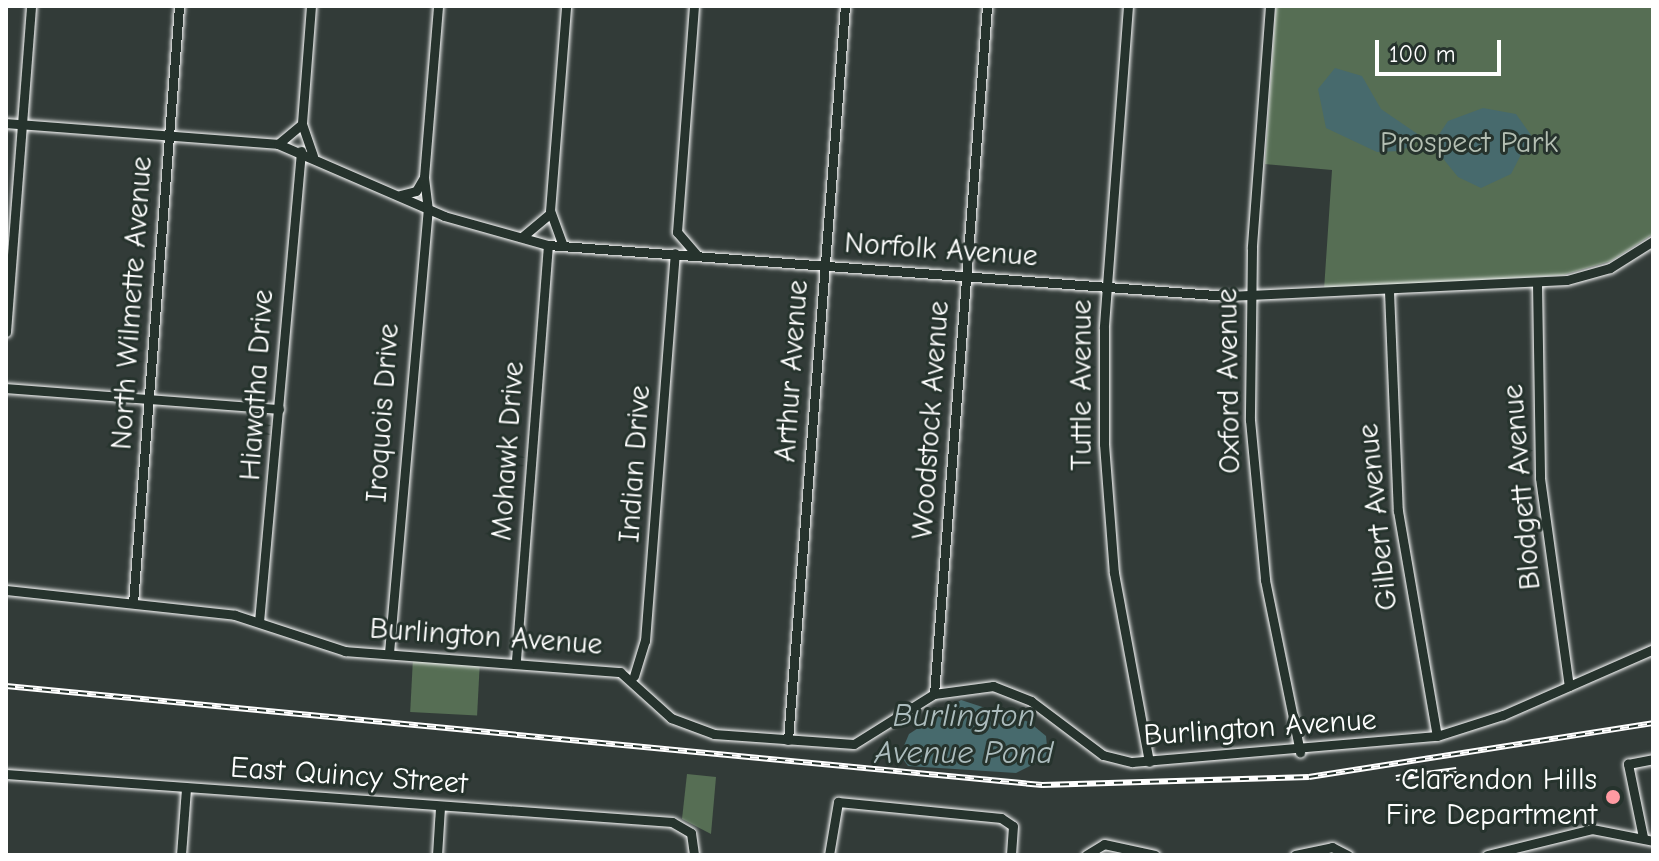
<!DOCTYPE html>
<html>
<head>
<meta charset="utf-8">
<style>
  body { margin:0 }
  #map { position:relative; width:1659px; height:861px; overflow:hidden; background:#323b38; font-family:"Comic Neue",sans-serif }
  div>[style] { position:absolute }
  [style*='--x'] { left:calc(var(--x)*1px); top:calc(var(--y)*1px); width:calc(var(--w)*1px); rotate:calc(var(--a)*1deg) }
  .green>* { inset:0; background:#566e54; transform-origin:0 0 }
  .water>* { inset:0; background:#476a6d }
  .roads { filter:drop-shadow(0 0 2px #fff) drop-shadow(0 0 2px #fff) }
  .minor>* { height:9px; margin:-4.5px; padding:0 4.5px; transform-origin:4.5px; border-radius:4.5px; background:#26332d }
  .rail>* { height:6px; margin-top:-3px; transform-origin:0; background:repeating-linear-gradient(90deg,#26332d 0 9px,#fff 0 18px); box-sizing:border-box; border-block:2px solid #fff }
  .dots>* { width:22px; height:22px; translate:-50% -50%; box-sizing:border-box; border:4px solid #26332d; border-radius:50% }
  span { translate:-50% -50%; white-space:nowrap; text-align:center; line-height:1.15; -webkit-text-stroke:6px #26332d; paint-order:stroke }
  .park-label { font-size:30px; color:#b3beb2 }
  .street-label { font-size:30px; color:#fff }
  .poi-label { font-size:30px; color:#fff }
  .right { translate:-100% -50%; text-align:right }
  .water-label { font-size:32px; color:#acbcbd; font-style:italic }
  .frame { position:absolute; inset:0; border:8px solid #fff; pointer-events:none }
  .scale { position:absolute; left:1375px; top:40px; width:126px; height:36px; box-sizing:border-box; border:4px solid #fff; border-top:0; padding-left:10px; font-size:24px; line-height:28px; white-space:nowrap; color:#fff; -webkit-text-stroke:6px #26332d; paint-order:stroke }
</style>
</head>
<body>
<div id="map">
  <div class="green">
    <i style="clip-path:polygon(1276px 6px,1653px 6px,1653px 234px,1611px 261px,1563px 275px,1324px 290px,1332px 170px,1265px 164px)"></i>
    <i style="left:413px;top:658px;width:67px;height:54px;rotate:3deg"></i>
    <i style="clip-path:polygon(687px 774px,716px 777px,711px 834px,682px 819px)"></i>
  </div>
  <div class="water">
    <i style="clip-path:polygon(1335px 68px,1362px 76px,1381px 109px,1419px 135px,1417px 141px,1401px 151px,1377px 152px,1326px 128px,1318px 89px)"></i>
    <i style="clip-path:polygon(1483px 108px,1516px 114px,1531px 135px,1511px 174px,1481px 188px,1458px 177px,1432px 145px,1448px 121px)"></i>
    <i style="clip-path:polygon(961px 700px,1029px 722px,1046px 736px,1048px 757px,1016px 773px,908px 766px,900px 755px,909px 734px)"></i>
  </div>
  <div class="roads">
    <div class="minor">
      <i style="--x:311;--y:6;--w:118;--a:94.4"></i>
      <i style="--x:302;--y:124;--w:34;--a:71"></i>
      <i style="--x:694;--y:6;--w:227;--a:94.3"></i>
      <i style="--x:677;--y:232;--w:29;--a:49"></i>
      <i style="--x:1128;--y:6;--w:323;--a:94.3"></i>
      <i style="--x:1104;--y:328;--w:116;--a:90"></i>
      <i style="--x:1104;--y:444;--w:129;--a:85.6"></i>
      <i style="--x:1114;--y:573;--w:192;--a:79.5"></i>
      <i style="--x:1270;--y:6;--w:243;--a:94.3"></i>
      <i style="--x:1252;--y:248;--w:172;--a:90.7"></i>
      <i style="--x:1250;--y:420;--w:161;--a:84.6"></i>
      <i style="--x:1265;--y:580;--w:176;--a:78.5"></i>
      <i style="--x:6;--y:123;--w:273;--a:4.4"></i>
      <i style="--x:278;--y:144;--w:181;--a:23.4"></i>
      <i style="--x:444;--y:216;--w:108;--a:15.6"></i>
      <i style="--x:548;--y:245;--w:682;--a:4.29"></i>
      <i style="--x:1228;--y:296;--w:339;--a:-2.7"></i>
      <i style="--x:1567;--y:280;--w:45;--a:-15.6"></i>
      <i style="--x:1610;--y:268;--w:51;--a:-32.1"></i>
      <i style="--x:278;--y:144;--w:31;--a:-40"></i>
      <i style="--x:400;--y:195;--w:16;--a:-14"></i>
      <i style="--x:416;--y:191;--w:16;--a:-60"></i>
      <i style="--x:522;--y:237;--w:35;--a:-40"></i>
      <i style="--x:563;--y:246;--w:37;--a:-110"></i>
      <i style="--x:550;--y:211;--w:206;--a:-85.5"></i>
      <i style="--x:1537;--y:283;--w:195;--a:89.1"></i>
      <i style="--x:1540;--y:478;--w:210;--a:82.1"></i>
      <i style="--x:1389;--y:291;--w:220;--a:87.7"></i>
      <i style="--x:1398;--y:511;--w:228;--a:80.2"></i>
      <i style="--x:6;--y:332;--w:327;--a:-85.6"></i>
      <i style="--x:6;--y:388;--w:274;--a:4.4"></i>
      <i style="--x:6;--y:590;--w:230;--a:6.2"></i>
      <i style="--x:235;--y:615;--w:116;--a:18.1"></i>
      <i style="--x:345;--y:651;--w:276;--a:4.4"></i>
      <i style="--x:620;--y:672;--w:69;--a:42"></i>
      <i style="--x:671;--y:718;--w:46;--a:20.4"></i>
      <i style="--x:714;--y:734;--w:140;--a:4.1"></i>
      <i style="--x:854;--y:744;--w:94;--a:-32"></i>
      <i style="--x:934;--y:694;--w:60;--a:-7.7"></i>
      <i style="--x:993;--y:686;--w:41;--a:21.5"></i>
      <i style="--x:1031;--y:701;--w:90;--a:36.9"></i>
      <i style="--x:1103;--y:755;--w:30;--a:14"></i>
      <i style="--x:1132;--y:762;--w:306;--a:-4.9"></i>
      <i style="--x:1437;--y:736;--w:69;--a:-17.7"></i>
      <i style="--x:1503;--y:715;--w:164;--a:-23.7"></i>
      <i style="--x:133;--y:603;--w:599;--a:-85.59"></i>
      <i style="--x:259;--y:622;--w:473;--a:-84.9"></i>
      <i style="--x:389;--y:653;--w:445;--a:-85"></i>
      <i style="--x:428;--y:210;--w:33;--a:-97"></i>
      <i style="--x:424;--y:177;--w:172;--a:-85.3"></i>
      <i style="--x:516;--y:660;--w:416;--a:-85.6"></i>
      <i style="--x:634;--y:676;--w:37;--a:-73"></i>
      <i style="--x:645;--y:641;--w:389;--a:-85.6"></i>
      <i style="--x:934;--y:694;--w:690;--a:-85.59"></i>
      <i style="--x:788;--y:740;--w:736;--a:-85.56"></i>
      <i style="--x:6;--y:774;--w:668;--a:4.12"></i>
      <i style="--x:672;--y:822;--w:22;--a:30"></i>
      <i style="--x:691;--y:833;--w:22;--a:82"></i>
      <i style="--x:1643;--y:837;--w:75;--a:-101.6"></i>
      <i style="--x:1628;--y:764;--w:25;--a:-11"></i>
      <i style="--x:181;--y:855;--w:67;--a:-85.7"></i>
      <i style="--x:437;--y:855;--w:48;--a:-86.4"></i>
      <i style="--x:829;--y:855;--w:54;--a:-80.4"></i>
      <i style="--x:838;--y:802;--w:164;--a:5.6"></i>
      <i style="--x:1001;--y:818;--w:14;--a:34"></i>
      <i style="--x:1013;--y:826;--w:29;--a:94"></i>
      <i style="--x:1086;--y:855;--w:21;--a:-31"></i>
      <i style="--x:1104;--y:844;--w:52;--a:12.2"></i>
      <i style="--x:1295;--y:855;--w:38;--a:-12"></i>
      <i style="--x:1332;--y:847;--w:18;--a:27"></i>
      <i style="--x:1487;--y:855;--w:108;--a:-13.9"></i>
      <i style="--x:1592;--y:829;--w:62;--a:11.1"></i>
    </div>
  </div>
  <div class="rail">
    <i style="--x:6;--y:686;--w:1041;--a:5.46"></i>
    <i style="--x:1042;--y:785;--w:267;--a:-1.7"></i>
    <i style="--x:1309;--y:777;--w:348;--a:-8.9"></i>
    <i style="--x:1396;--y:778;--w:61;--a:-7.6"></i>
  </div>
  <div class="dots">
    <i style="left:1613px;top:797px;background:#ff9aa2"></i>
  </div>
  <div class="park-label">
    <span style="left:1469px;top:143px">Prospect Park</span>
  </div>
  <div class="street-label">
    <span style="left:941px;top:250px;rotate:4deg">Norfolk Avenue</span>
    <span style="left:132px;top:303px;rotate:-86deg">North Wilmette Avenue</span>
    <span style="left:792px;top:371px;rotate:-86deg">Arthur Avenue</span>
    <span style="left:1229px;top:381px;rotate:-91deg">Oxford Avenue</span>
    <span style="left:257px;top:385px;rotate:-86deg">Hiawatha Drive</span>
    <span style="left:1082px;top:385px;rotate:-90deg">Tuttle Avenue</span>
    <span style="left:383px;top:413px;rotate:-86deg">Iroquois Drive</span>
    <span style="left:931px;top:420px;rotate:-86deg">Woodstock Avenue</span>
    <span style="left:508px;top:451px;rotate:-86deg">Mohawk Drive</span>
    <span style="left:635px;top:464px;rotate:-86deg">Indian Drive</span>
    <span style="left:1522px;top:487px;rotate:-95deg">Blodgett Avenue</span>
    <span style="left:1378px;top:517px;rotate:-96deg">Gilbert Avenue</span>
    <span style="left:486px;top:637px;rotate:4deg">Burlington Avenue</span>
    <span style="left:1260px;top:728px;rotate:-4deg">Burlington Avenue</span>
    <span style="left:349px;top:776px;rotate:4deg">East Quincy Street</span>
  </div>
  <div class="poi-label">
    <span class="right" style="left:1597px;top:797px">Clarendon Hills<br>Fire Department</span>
  </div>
  <div class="water-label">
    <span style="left:964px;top:735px">Burlington<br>Avenue Pond</span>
  </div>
  <div class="frame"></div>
  <div class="scale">100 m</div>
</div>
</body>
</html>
